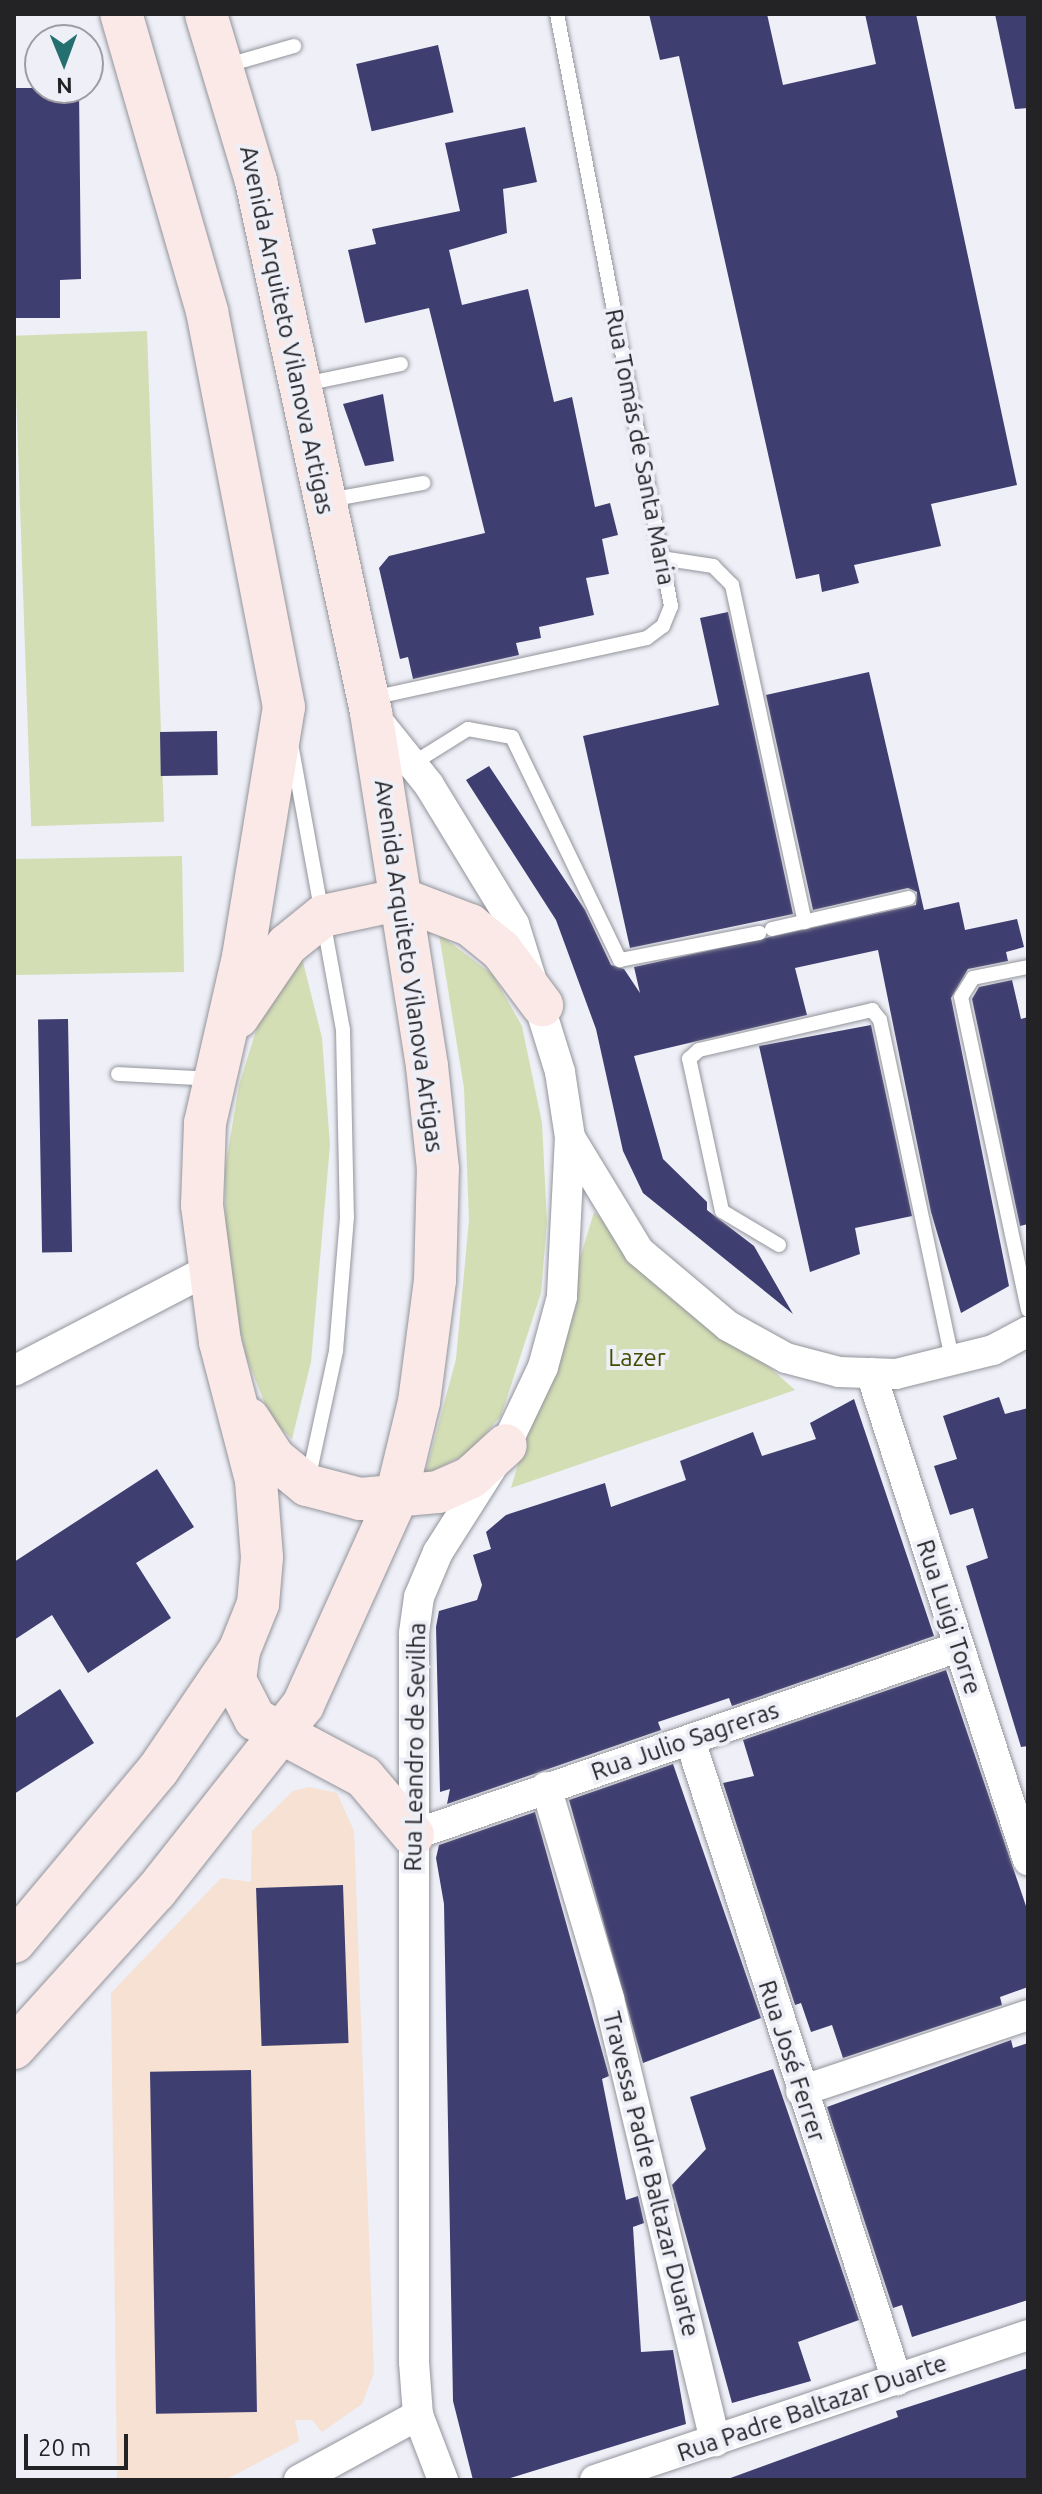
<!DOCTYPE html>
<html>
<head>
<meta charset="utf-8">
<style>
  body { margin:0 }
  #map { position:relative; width:1042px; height:2494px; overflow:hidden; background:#eeeff7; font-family:Ubuntu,sans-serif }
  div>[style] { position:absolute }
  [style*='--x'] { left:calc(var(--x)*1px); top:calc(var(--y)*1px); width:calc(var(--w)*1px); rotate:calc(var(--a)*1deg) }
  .education>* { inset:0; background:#f6e1d3 }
  .green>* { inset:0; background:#d4deb5; transform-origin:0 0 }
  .building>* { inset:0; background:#3f3e70; transform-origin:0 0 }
  .roads { filter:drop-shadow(0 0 2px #93949b) drop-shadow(0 0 2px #93949b) }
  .lane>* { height:14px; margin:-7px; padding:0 7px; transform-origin:7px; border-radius:7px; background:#fff }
  .street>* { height:30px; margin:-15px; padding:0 15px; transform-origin:15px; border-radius:15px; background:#fff }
  .secondary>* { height:42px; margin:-21px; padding:0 21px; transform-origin:21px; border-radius:21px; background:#fae9e6 }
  span { translate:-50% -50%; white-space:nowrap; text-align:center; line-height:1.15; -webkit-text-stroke:8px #eeeff7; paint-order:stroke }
  .street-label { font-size:24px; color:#232326 }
  .park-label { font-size:24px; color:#424d02 }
  .frame { position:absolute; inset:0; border:16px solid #232326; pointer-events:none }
  .north { position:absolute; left:24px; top:24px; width:80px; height:80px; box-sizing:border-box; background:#eeeff7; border:2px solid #9d9da3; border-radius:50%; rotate:179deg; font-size:22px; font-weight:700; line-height:32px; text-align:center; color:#232326 }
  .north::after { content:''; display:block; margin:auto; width:28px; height:36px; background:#247070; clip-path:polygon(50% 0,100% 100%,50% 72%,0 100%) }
  .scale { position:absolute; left:24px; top:2434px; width:104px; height:36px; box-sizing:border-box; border:4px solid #232326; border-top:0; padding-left:10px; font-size:24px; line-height:28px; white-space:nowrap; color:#232326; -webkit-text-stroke:6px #eeeff7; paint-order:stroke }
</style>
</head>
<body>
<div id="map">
  <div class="education">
    <i style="clip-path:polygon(309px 1787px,337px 1793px,354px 1831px,374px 2373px,362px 2404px,322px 2432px,312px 2420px,295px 2420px,299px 2441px,225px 2480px,117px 2480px,111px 1993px,221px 1878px,251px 1882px,252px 1831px,293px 1791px)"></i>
  </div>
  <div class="green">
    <i style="left:147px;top:331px;width:491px;height:133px;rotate:88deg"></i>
    <i style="left:182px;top:856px;width:116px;height:168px;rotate:89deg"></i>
    <i style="clip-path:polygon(439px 934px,493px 975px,522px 1026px,542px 1123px,547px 1222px,541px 1293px,501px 1416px,468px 1453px,425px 1475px,456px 1359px,469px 1220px,464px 1088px)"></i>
    <i style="clip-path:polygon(300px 950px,322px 1038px,330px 1145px,311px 1362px,292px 1439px,271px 1419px,246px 1356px,226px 1271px,225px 1169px,239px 1085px,264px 1005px)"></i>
    <i style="clip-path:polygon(594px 1212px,795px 1390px,511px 1488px)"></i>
  </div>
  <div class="building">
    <i style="clip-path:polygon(649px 14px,767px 14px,783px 85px,876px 64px,865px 14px,916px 14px,1017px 485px,931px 504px,941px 546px,854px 565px,859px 583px,822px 592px,819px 574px,796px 579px,679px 56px,660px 60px)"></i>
    <i style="clip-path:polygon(995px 14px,1028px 14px,1028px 108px,1015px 109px)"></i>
    <i style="left:438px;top:45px;width:69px;height:84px;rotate:77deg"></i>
    <i style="clip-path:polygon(14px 88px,79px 88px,81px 279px,60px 280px,60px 318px,14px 318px)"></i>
    <i style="clip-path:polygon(525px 127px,537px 182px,503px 189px,507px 233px,449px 250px,462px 305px,528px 289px,554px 402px,572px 397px,595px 507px,610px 503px,618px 535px,602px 539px,609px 574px,586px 578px,594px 615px,539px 627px,541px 638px,516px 643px,519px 655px,413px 679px,408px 657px,400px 659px,379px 568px,389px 556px,485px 533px,429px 308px,365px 323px,348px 250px,376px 244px,372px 229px,460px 211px,445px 143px)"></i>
    <i style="clip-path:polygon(383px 394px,394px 461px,365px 466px,343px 404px)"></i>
    <i style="clip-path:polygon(728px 612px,793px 914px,630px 948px,583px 736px,719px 705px,700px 618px)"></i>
    <i style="clip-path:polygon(869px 672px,924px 910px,959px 902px,965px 930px,1017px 919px,1024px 947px,1006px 952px,1008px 961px,968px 969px,951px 998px,1009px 1286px,961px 1313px,931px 1212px,878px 950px,795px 968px,807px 1015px,634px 1056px,663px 1159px,707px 1202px,707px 1210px,754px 1246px,793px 1314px,643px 1193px,623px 1151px,596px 1029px,556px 920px,466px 780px,489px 766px,585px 910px,611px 965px,624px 969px,640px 993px,634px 967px,916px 905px,917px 892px,908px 888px,813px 910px,766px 695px)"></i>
    <i style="left:217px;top:731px;width:44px;height:57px;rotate:89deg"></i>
    <i style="clip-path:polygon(1012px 980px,1021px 1019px,1028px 1017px,1028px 1224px,1020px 1226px,972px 999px,979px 987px)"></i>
    <i style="left:68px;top:1019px;width:233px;height:30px;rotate:89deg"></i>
    <i style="clip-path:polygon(871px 1025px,912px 1216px,855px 1228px,860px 1254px,810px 1272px,759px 1046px)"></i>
    <i style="clip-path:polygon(999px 1397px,1005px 1414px,1028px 1408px,1028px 1746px,1021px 1747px,966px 1566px,988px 1558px,973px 1508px,950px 1515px,934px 1466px,957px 1459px,943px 1416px)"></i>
    <i style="clip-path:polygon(854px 1399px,934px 1636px,732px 1706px,729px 1698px,658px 1722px,661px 1730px,447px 1804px,450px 1789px,440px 1792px,436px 1627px,439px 1611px,477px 1600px,482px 1585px,473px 1555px,491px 1549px,486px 1532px,506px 1515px,605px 1483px,611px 1507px,686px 1480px,680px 1461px,753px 1432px,762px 1456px,816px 1439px,810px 1423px)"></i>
    <i style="clip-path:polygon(157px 1469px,194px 1527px,136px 1563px,171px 1618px,88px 1673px,52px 1615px,14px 1640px,14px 1562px)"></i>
    <i style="clip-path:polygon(946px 1670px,1028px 1912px,1028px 1987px,1000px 1997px,1002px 2005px,843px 2058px,832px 2025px,811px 2032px,801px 2003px,795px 2005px,723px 1783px,754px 1776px,743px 1740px)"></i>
    <i style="clip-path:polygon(60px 1689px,94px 1743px,14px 1794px,14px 1719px)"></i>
    <i style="clip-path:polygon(673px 1764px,761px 2018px,643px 2063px,569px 1800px)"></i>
    <i style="clip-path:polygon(535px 1812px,609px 2076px,602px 2079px,626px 2200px,638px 2196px,644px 2223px,633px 2227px,641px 2352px,673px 2350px,686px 2424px,504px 2480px,473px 2480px,453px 2401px,444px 1904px,436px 1858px,439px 1845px)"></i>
    <i style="left:343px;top:1885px;width:158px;height:87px;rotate:88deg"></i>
    <i style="clip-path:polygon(1011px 2040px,1013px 2048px,1028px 2043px,1028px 2300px,912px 2337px,902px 2305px,893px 2308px,827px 2107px)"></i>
    <i style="clip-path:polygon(773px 2069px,859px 2320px,798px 2342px,811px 2381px,732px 2403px,672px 2185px,706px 2149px,690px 2097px)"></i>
    <i style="left:251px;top:2070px;width:342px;height:101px;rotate:89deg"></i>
    <i style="clip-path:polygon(1028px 2368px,1028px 2480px,725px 2480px,898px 2417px,896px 2411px)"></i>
  </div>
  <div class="roads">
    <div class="lane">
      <i style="--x:224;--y:66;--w:73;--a:-15.9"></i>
      <i style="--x:305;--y:384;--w:98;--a:-11.8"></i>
      <i style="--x:329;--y:500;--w:96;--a:-10.3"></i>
      <i style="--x:661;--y:558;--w:53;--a:8.7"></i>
      <i style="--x:713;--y:566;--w:27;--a:45"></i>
      <i style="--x:732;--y:585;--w:345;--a:77.8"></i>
      <i style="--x:372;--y:698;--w:281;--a:-12.3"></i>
      <i style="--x:647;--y:638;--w:20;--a:-37"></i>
      <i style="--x:663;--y:626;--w:22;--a:-68"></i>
      <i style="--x:671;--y:606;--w:603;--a:-100.9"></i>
      <i style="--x:292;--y:749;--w:286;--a:79.7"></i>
      <i style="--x:343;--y:1030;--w:187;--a:88.8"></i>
      <i style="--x:347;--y:1217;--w:134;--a:94.7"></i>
      <i style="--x:336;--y:1351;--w:132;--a:102.2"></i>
      <i style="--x:412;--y:764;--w:66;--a:-32"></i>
      <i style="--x:468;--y:729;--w:45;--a:10.3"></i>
      <i style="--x:512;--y:737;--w:248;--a:64.2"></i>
      <i style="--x:620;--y:960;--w:142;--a:-11"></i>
      <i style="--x:772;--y:929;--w:140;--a:-12.8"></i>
      <i style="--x:1028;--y:967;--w:56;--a:168.7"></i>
      <i style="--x:973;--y:978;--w:22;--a:122"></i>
      <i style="--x:961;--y:997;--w:320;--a:77.9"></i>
      <i style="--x:118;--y:1074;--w:95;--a:3"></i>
      <i style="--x:779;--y:1245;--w:66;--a:-149.2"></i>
      <i style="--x:722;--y:1211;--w:156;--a:-102.2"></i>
      <i style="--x:689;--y:1059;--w:13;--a:-42"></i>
      <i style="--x:699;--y:1050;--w:178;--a:-13"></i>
      <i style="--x:872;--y:1010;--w:13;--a:51"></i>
      <i style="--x:880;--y:1020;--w:350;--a:78"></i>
    </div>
    <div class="street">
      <i style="--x:372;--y:714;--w:91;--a:51.2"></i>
      <i style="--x:429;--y:785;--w:163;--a:58.6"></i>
      <i style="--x:514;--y:924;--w:155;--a:72.7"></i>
      <i style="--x:560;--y:1072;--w:66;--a:81.3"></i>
      <i style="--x:570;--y:1137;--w:160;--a:92.9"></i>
      <i style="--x:562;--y:1297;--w:73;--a:105.2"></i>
      <i style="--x:543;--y:1367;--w:86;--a:115.4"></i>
      <i style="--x:506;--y:1445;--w:127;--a:122.4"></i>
      <i style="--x:438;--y:1552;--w:49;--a:112.9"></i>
      <i style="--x:419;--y:1597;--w:37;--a:98"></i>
      <i style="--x:414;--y:1634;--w:728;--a:90"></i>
      <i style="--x:414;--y:2362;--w:53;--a:85.7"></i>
      <i style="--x:418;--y:2415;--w:70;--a:69"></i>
      <i style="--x:571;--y:1139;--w:131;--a:58.7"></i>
      <i style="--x:639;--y:1251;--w:116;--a:40.1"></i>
      <i style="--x:728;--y:1326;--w:66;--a:28.9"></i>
      <i style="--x:786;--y:1358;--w:55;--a:14.8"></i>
      <i style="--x:839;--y:1372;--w:57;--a:2"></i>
      <i style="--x:896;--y:1374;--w:100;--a:-13.9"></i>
      <i style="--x:993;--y:1350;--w:40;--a:-28"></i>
      <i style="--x:14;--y:1371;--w:219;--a:-27.5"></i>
      <i style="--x:871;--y:1373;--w:512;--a:72.13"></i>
      <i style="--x:690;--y:1740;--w:673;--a:72.08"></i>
      <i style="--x:546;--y:1787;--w:221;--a:73.4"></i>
      <i style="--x:609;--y:1999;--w:455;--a:76.5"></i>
      <i style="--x:413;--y:1835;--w:577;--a:-19.03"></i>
      <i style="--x:801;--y:2091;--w:239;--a:-18.5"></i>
      <i style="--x:299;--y:2480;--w:136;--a:-28.6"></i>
      <i style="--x:595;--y:2480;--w:457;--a:-18.5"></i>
    </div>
    <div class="secondary">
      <i style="--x:238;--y:1017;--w:87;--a:-55.8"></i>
      <i style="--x:287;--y:945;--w:46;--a:-38.9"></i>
      <i style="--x:323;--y:916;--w:81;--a:-12.1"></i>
      <i style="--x:402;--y:899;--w:73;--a:20.9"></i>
      <i style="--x:470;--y:925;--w:40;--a:39"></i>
      <i style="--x:501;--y:950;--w:69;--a:53.3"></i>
      <i style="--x:249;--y:1419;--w:46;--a:57.3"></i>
      <i style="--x:274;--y:1458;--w:43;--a:39.3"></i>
      <i style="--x:307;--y:1485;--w:55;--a:14.8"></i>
      <i style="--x:360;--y:1499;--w:78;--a:-5.1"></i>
      <i style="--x:438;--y:1492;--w:36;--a:-24"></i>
      <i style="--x:471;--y:1477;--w:47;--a:-42.4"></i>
      <i style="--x:239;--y:1651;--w:29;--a:98"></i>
      <i style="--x:235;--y:1680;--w:44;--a:62.9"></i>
      <i style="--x:255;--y:1719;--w:123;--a:28"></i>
      <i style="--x:364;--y:1777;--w:76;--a:49.8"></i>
      <i style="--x:14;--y:1942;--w:224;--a:-50.1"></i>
      <i style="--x:158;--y:1770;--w:144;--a:-55.8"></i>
      <i style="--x:239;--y:1651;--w:51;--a:-68"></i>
      <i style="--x:258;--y:1604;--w:47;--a:-85.1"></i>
      <i style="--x:262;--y:1557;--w:77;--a:-94.5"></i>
      <i style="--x:256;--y:1480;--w:143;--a:-104.6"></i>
      <i style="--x:220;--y:1342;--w:138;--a:-97.5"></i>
      <i style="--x:202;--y:1205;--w:82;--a:-87.9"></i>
      <i style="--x:205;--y:1123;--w:170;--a:-77.1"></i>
      <i style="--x:243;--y:957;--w:253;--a:-80.7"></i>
      <i style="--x:284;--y:707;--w:403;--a:-101"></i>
      <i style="--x:207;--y:311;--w:309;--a:-106.1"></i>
      <i style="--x:14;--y:2048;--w:212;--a:-47.9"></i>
      <i style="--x:156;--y:1891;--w:237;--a:-51.7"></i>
      <i style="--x:303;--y:1705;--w:224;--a:-65.7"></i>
      <i style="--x:395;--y:1501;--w:102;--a:-76.4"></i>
      <i style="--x:419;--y:1402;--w:123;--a:-82.5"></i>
      <i style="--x:435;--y:1280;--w:111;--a:-88.5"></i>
      <i style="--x:438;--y:1169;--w:104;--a:-96.1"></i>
      <i style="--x:427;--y:1066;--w:358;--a:-99"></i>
      <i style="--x:371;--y:712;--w:543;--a:-102.22"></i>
      <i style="--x:256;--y:181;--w:174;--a:-106.7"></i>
    </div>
  </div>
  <div class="street-label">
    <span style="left:287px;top:330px;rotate:78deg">Avenida Arquiteto Vilanova Artigas</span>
    <span style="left:640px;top:447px;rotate:79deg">Rua Tomás de Santa Maria</span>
    <span style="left:409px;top:966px;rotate:82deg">Avenida Arquiteto Vilanova Artigas</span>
    <span style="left:949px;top:1617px;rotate:72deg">Rua Luigi Torre</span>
    <span style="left:685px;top:1741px;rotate:-19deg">Rua Julio Sagreras</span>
    <span style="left:415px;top:1747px;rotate:-89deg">Rua Leandro de Sevilha</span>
    <span style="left:792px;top:2061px;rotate:72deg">Rua José Ferrer</span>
    <span style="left:651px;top:2174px;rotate:76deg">Travessa Padre Baltazar Duarte</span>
    <span style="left:812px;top:2408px;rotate:-19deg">Rua Padre Baltazar Duarte</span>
  </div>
  <div class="park-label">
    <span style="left:637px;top:1358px">Lazer</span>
  </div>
  <div class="frame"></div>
  <div class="north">N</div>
  <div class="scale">20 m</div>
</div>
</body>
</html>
